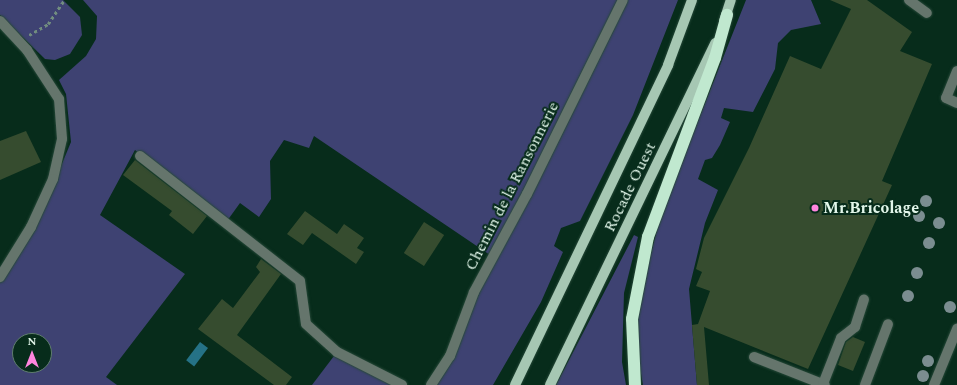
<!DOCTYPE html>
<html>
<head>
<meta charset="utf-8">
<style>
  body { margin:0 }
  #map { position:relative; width:957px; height:385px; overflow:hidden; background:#072c1b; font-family:Spectral,serif }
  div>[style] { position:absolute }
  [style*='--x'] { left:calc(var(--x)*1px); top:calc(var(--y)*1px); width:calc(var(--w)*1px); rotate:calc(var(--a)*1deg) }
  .green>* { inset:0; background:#3e4272 }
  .water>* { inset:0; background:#257286; transform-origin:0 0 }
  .building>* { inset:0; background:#364c2f; transform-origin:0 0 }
  .path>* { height:2.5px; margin-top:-1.25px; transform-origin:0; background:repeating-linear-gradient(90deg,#718d7f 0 3px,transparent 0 6px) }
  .roads { filter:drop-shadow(0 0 1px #264838) drop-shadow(0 0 1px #264838) }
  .minor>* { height:10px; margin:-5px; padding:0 5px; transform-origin:5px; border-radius:5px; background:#65756c }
  .major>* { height:10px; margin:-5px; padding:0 5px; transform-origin:5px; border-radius:5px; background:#a6c7b3 }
  .highway>* { height:12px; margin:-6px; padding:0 6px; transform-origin:6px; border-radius:6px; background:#c0e8cf }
  .trees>* { width:12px; height:12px; margin:-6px; border-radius:50%; background:#7b8d90 }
  .dots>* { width:11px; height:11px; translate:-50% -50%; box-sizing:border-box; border:2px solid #072c1b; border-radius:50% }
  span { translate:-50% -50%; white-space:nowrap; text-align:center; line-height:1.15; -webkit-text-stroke:4px #072c1b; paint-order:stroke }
  .street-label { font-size:16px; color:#e2f6ea }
  .poi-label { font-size:16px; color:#e2f6ea; font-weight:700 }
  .left { translate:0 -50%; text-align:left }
  .north { position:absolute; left:12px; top:333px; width:40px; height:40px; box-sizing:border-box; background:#072c1b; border:1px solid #5f7d6e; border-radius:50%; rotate:0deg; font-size:11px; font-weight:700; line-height:16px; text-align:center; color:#e2f6ea }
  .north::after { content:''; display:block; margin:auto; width:14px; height:18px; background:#ff85de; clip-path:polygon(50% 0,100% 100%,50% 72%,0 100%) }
</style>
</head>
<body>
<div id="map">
  <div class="green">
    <i style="clip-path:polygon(0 0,63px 0,80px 17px,82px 35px,70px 54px,55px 60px,45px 59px,0 15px)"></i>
    <i style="clip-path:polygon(evenodd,83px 0,678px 0,633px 115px,580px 221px,561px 228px,554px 246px,563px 252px,541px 302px,493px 385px,431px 385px,493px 257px,314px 136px,309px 148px,284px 140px,270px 161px,271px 199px,259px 217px,240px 203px,227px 221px,135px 150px,100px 215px,185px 274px,106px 377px,117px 385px,0 385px,0 267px,36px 226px,71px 142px,66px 94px,59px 80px,86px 56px,96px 39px,97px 16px,83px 0,20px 341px,44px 341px,44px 365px,20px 365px,20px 341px)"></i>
    <i style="clip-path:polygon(746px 0,811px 0,821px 24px,791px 30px,778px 43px,775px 69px,753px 112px,724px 108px,721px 118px,730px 122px,720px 145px,712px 158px,705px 160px,698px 179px,718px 190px,705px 223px,689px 289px,697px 385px,643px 385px,637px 351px,637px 309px,661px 214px)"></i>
    <i style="clip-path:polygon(634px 235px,638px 237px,624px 293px,622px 362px,626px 385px,556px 385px)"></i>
    <i style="clip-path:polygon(337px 352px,402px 385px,312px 385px)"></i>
  </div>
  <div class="water">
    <i style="left:200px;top:342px;width:10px;height:23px;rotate:37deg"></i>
  </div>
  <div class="building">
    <i style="clip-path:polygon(830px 0,867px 0,912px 32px,900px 51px,932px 64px,882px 181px,892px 185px,808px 369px,704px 327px,709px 385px,697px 385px,692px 325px,698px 324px,710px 291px,696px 286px,702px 272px,696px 269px,704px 238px,749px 148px,790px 56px,821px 69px,851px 9px)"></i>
    <i style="clip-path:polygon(26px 131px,41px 162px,0 180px,0 141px)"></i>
    <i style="clip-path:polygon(135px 160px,207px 216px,193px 234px,169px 215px,172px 211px,123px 175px)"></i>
    <i style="clip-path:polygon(305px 211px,337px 234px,344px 224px,364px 238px,357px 248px,364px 252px,356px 264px,312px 233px,303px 245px,287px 234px)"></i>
    <i style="left:424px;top:222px;width:24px;height:37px;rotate:33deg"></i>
    <i style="clip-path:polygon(261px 259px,281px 274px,237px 335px,292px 377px,286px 385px,274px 385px,198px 329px,222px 299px,233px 308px,260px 272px,256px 267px)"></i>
    <i style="clip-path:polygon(853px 337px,865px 342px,853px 371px,838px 365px,846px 342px)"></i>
  </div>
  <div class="path">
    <i style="--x:29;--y:35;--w:22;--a:-30"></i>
    <i style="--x:48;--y:24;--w:29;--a:-56"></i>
  </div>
  <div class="roads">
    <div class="minor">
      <i style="--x:909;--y:0;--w:22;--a:36"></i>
      <i style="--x:0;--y:21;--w:40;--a:47"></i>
      <i style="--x:27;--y:50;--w:59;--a:56.9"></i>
      <i style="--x:59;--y:99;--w:40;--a:85.7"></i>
      <i style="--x:62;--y:139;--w:41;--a:102.7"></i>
      <i style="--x:53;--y:179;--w:53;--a:114.6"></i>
      <i style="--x:31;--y:227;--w:59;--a:121.8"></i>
      <i style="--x:957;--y:71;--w:29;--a:112"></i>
      <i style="--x:946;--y:98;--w:12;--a:24"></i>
      <i style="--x:140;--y:156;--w:203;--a:38"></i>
      <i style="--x:300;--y:281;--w:43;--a:82.1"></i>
      <i style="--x:306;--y:324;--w:42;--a:42.1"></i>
      <i style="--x:337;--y:352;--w:73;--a:26.9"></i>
      <i style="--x:754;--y:357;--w:76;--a:21.5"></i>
      <i style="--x:823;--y:384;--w:49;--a:-68.6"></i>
      <i style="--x:841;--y:338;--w:18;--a:-38"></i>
      <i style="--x:855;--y:327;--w:29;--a:-72"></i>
      <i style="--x:431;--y:385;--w:35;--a:-57"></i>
      <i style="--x:450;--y:356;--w:68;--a:-69.4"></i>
      <i style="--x:474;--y:292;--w:111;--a:-61.6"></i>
      <i style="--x:527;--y:194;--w:216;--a:-63.7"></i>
      <i style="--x:865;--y:385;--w:65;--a:-69.3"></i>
      <i style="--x:934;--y:385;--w:61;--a:-67.7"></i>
    </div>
    <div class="major">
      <i style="--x:724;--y:21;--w:22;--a:-72"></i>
      <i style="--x:515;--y:385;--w:355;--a:-64.4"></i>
      <i style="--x:668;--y:65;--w:69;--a:-69.7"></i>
      <i style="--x:550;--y:385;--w:380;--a:-64.2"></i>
    </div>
    <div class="highway">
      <i style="--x:635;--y:385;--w:66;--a:-92.6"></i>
      <i style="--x:632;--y:319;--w:84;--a:-79"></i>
      <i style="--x:648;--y:237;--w:191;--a:-69.5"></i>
      <i style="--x:715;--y:58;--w:45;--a:-74.4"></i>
    </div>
  </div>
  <div class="trees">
    <i style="left:926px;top:201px"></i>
    <i style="left:919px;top:216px"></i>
    <i style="left:939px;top:223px"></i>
    <i style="left:929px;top:243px"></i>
    <i style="left:917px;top:273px"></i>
    <i style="left:908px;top:296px"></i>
    <i style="left:950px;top:307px"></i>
    <i style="left:928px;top:361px"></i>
    <i style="left:923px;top:376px"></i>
  </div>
  <div class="dots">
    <i style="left:815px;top:208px;background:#ff85de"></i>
  </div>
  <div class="street-label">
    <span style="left:512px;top:186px;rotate:-63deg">Chemin de la Ransonnerie</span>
    <span style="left:630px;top:187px;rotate:-64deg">Rocade Ouest</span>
  </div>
  <div class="poi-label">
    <span class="left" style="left:823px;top:208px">Mr.Bricolage</span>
  </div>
  <div class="north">N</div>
</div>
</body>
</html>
